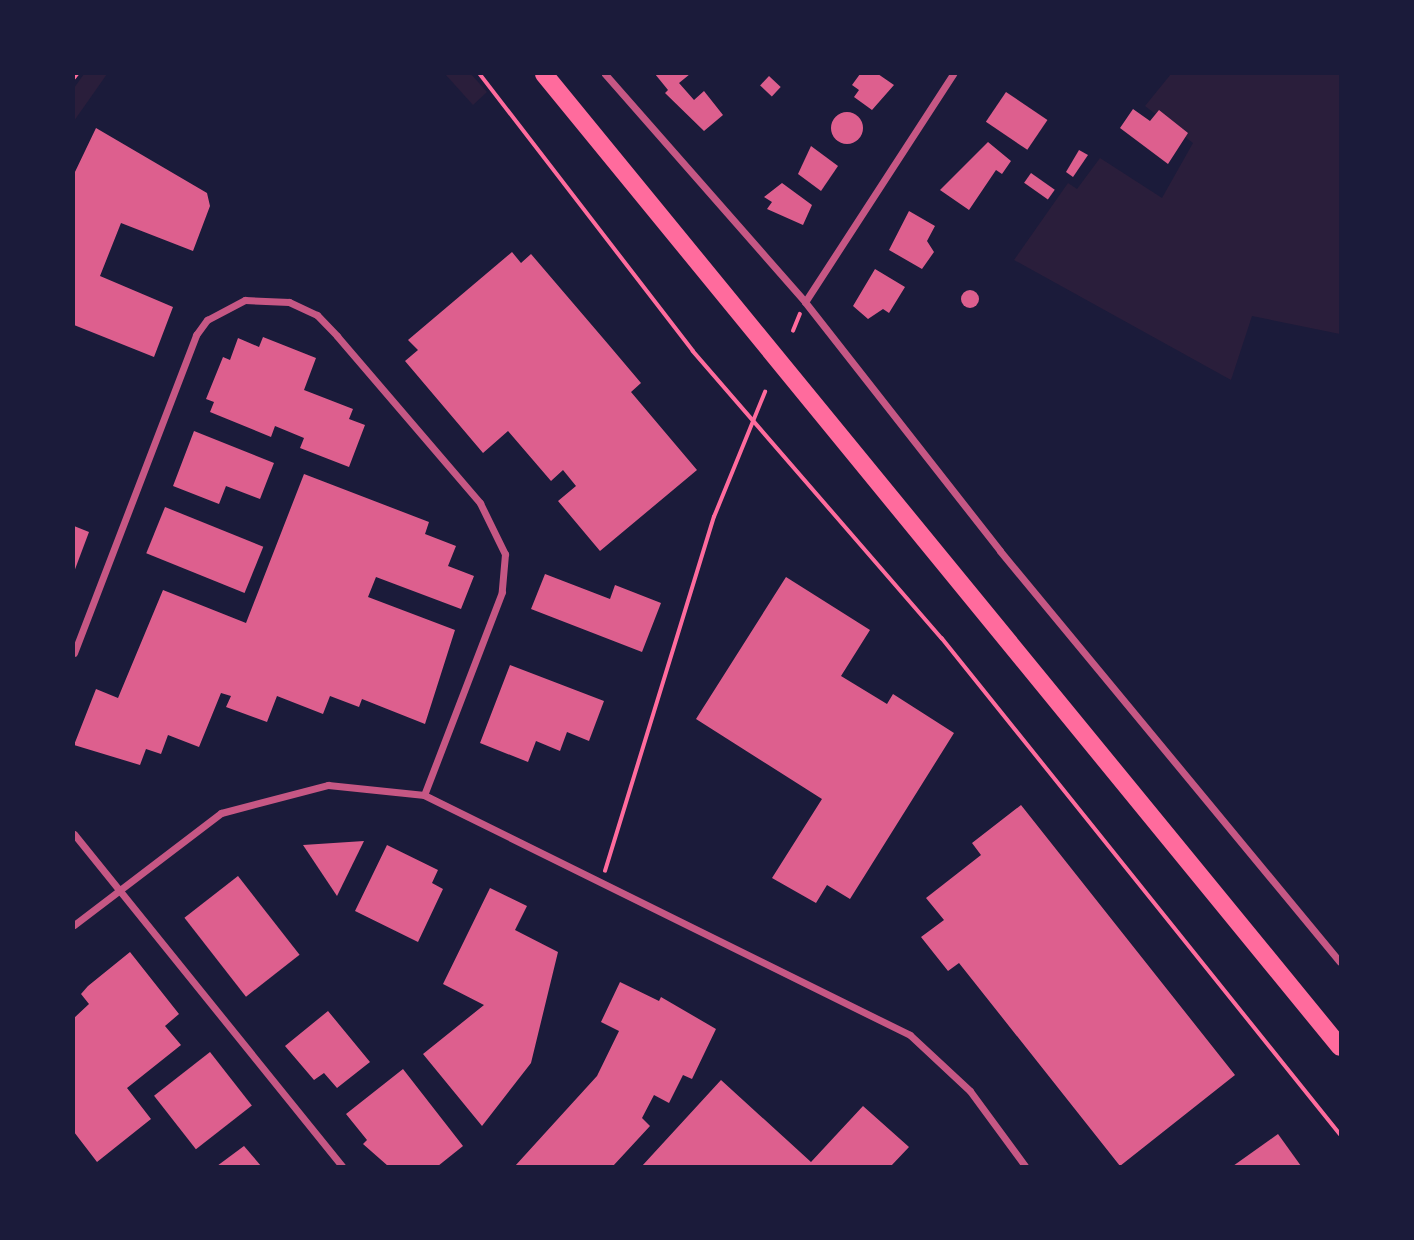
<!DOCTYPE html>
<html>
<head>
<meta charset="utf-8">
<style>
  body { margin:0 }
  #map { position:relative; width:1414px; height:1240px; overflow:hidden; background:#1b1b3a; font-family:Mulish,sans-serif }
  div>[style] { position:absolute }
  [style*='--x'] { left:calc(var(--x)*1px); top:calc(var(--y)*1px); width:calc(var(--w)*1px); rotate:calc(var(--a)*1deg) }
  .green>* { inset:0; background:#2a1e3b }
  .building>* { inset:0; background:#dd5f8e; transform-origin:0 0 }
  .round { border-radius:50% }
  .path>* { height:3.5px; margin:-1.75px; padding:0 1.75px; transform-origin:1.75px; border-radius:1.75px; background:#ff6b9d }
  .minor>* { height:7px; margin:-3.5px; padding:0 3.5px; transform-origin:3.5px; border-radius:3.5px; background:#c65784 }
  .primary>* { height:18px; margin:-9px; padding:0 9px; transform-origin:9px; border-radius:9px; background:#ff6b9d }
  span { translate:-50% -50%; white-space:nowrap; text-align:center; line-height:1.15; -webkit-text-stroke:6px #1b1b3a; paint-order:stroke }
  .frame { position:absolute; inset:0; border:75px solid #1b1b3a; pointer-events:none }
</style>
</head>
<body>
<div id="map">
  <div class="green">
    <i style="clip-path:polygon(84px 74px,107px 74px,74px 121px,74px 88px)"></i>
    <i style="clip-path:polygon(445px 74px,471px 74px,487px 92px,473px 105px)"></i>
    <i style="clip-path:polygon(1171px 74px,1340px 74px,1340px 334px,1252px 316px,1231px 380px,1014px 260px,1068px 183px,1077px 189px,1100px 158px,1162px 198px,1193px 143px,1145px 106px)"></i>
  </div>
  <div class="building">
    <i style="clip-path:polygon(655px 74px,690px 74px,679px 83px,694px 100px,704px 91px,723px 115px,704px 131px,665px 93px,668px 90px)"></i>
    <i style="clip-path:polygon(860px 74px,878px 74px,894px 85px,872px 110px,854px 97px,859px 90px,852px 85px)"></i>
    <i style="left:769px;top:76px;width:16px;height:13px;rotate:43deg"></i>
    <i style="left:1006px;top:92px;width:50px;height:36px;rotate:34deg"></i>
    <i style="clip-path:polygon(1133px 109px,1150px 121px,1159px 110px,1188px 133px,1168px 164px,1120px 128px)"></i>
    <i class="round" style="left:831px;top:112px;width:32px;height:32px"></i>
    <i style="clip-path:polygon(96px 128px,207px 193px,210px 206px,193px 251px,121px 223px,100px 276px,173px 307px,154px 357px,74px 325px,74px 174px)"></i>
    <i style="clip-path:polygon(988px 142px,1011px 161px,1002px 174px,996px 170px,969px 210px,940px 190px)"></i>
    <i style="clip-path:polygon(811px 146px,838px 166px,821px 191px,798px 174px)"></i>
    <i style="clip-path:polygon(1079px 150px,1088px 155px,1073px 177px,1066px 172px)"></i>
    <i style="left:1031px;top:173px;width:29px;height:12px;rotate:35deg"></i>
    <i style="clip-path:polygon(782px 183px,812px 205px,803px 225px,767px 209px,772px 202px,764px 197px)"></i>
    <i style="clip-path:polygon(909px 211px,935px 226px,927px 241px,934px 252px,922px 269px,889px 250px)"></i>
    <i style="clip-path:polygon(512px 252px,521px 263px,531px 254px,608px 344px,641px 383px,631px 392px,697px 470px,600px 551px,558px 501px,576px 486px,563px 470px,551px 481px,508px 431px,483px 453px,405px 361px,418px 350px,408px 340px)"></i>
    <i style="clip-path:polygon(875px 269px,905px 287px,889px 313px,883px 309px,868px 319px,853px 306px)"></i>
    <i class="round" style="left:961px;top:290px;width:18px;height:18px"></i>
    <i style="clip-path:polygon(263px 337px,316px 358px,304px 390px,353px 409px,349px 419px,365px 425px,349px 467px,300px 448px,304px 438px,275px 426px,271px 437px,210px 412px,214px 402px,206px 399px,223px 357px,230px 360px,238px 338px,259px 347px)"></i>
    <i style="clip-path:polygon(194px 431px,274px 463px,260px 499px,226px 486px,219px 504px,173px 486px)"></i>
    <i style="clip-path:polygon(304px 474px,429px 522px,425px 534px,456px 546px,448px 566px,474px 576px,461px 609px,376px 577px,368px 597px,455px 630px,425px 724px,362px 699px,359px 707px,330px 696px,323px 714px,277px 696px,267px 722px,226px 707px,231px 696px,221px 693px,199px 747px,168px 735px,161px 754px,146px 749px,140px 765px,74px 745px,96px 689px,118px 698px,163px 590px,246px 623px)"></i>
    <i style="left:165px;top:507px;width:106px;height:50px;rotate:22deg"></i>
    <i style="clip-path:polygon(74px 526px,89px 532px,74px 572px)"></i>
    <i style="clip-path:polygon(545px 574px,610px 599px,615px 585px,661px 603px,642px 652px,531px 609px)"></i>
    <i style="clip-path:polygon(786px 577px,870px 630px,841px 676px,887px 704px,893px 694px,954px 733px,850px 899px,827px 885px,816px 903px,772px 878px,822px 799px,696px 719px)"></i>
    <i style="clip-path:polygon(510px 665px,604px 701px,589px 741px,567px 732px,560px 751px,536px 741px,528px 762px,480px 743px)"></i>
    <i style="clip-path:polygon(1021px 805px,1235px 1075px,1120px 1166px,959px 963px,948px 971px,921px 937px,944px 920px,926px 898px,981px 855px,972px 843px)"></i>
    <i style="clip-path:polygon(364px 841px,337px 896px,303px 845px)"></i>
    <i style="clip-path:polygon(387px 845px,438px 870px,432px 883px,443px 889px,418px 942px,355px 911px)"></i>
    <i style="left:238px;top:876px;width:100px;height:68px;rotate:52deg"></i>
    <i style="clip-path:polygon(490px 888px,527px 906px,515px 930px,558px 952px,531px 1063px,482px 1126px,423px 1054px,484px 1005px,443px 984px)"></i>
    <i style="clip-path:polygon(130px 952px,179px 1014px,165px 1026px,181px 1045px,127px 1088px,151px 1119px,97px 1162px,74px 1132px,74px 1018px,89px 1004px,81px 994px,88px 986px)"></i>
    <i style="clip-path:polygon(620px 982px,659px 1001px,661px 997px,716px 1029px,692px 1079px,683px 1075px,669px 1103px,654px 1095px,642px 1118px,650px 1126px,613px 1166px,515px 1166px,597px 1076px,619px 1031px,601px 1022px)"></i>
    <i style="clip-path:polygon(328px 1011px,370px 1062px,337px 1088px,324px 1073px,314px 1080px,285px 1046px)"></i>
    <i style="left:210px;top:1052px;width:68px;height:71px;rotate:52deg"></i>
    <i style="clip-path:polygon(403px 1069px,463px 1146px,438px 1166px,388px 1166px,363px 1144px,367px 1140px,346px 1114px)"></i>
    <i style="clip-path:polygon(721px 1080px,811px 1162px,863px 1106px,909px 1147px,891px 1166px,642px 1166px)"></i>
    <i style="clip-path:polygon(1278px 1134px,1301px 1166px,1233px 1166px)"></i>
    <i style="clip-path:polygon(244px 1146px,261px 1166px,217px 1166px)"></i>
  </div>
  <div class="path">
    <i style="--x:480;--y:74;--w:349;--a:52.4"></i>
    <i style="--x:693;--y:351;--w:380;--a:49.1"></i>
    <i style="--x:942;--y:638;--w:636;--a:51.26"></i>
    <i style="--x:74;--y:78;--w:5;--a:-53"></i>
    <i style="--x:793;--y:331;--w:18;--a:-68"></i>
    <i style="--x:605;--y:871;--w:370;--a:-72.9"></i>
    <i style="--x:714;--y:517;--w:135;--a:-67.8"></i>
  </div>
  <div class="minor">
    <i style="--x:605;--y:74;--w:303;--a:48.7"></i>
    <i style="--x:805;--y:302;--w:316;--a:51.9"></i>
    <i style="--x:1000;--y:551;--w:533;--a:50.4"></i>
    <i style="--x:805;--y:302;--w:272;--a:-57"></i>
    <i style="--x:74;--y:653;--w:341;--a:-69"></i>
    <i style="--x:196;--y:335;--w:19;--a:-54"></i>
    <i style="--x:207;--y:320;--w:43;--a:-27.8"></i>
    <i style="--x:245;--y:300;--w:44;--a:2.6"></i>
    <i style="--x:289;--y:302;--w:31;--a:25"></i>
    <i style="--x:317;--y:315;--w:29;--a:46"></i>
    <i style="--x:337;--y:336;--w:220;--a:49.4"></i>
    <i style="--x:480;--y:503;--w:57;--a:63.9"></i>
    <i style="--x:505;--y:554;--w:38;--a:95"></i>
    <i style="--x:502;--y:592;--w:217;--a:111"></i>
    <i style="--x:74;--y:834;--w:427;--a:51.1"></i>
    <i style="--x:74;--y:925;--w:185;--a:-37.3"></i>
    <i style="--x:221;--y:813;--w:111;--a:-14.7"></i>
    <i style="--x:328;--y:785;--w:97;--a:5.9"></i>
    <i style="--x:424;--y:795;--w:542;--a:26.28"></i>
    <i style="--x:910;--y:1035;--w:82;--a:43"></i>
    <i style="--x:970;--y:1091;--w:93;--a:53.7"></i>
  </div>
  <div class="primary">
    <i style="--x:544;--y:74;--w:1257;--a:50.71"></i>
  </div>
  <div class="frame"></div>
</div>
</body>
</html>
